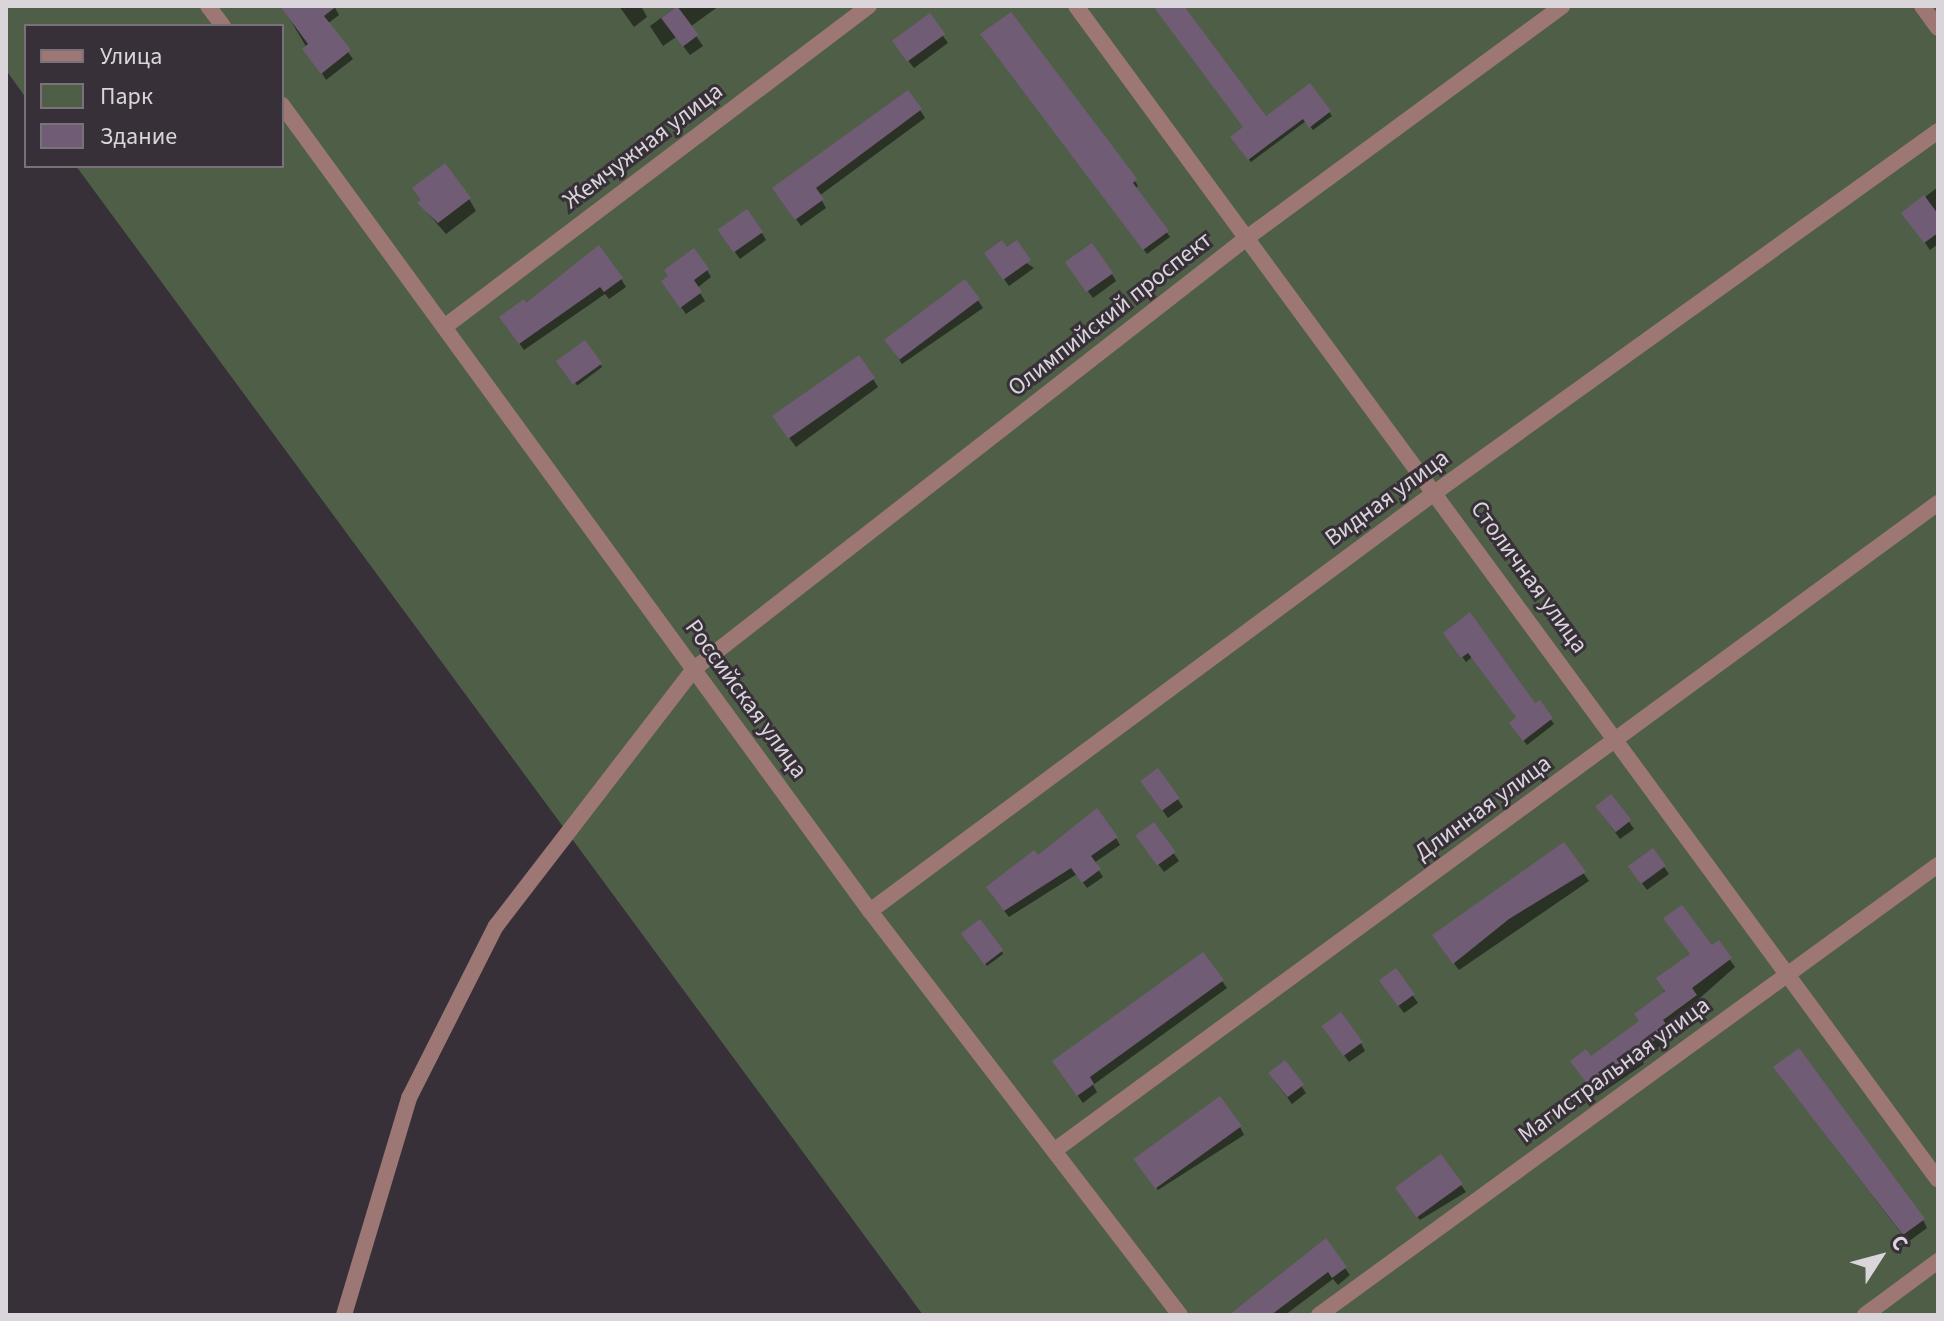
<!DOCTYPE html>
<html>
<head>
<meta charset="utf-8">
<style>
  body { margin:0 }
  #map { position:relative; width:1944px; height:1321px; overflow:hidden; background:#383039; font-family:"Source Sans 3",sans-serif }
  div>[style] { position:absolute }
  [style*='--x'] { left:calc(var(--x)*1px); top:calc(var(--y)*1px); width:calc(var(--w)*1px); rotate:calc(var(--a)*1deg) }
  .green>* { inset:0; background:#4f5e47 }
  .shadow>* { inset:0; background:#0007; transform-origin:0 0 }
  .building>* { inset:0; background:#715c75; transform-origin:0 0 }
  .minor>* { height:16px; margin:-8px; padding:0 8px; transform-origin:8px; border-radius:8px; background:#9c7774 }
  span { translate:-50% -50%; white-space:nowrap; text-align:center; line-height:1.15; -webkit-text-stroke:6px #383039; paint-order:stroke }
  .street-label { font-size:24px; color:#dad5db }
  .frame { position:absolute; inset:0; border:8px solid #dad5db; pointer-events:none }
  .legend { position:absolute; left:24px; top:24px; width:260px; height:144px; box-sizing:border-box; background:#383039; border:2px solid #79727a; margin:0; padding:10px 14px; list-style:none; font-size:24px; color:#dad5db }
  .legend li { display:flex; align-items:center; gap:16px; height:40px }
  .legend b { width:40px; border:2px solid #79727a }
  .north { position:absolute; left:1840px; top:1217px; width:80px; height:80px; -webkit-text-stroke:6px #383039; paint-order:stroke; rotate:54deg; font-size:22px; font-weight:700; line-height:32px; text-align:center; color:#dad5db }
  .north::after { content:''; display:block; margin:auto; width:28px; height:36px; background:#dad5db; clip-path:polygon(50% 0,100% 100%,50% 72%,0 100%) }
</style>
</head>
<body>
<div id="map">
  <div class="green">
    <i style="clip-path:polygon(6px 6px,1938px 6px,1938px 1315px,923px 1315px,76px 166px,282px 166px,282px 26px,26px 26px,26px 98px,6px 70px)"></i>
  </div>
  <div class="shadow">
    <i style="clip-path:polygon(282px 6px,334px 6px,339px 15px,327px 24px,353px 59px,326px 80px)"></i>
    <i style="clip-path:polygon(619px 6px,641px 6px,647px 17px,634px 27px)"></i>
    <i style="clip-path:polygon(677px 6px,719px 6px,690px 27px,703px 46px,690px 55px,676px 37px,663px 46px,650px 26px)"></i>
    <i style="clip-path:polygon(1154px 6px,1180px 6px,1265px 119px,1310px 86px,1332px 116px,1313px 130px,1306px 121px,1251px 162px,1235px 141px,1245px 128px)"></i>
    <i style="clip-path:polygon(929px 16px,948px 43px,914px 68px,899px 49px)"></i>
    <i style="clip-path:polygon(985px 40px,1130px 173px,1138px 186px,1135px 188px,1170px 237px,1147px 254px)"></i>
    <i style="clip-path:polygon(920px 110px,925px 118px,819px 196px,826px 208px,801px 226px,779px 196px)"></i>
    <i style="clip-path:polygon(1938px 187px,1938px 244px,1930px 250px,1904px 213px)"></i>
    <i style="clip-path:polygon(469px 199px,476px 211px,446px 234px,420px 204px)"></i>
    <i style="clip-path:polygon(762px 233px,766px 240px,740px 259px,725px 238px)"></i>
    <i style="clip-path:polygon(1007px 250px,1034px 268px,1009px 286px,991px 261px)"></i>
    <i style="clip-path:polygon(707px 270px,711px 277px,697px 288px,705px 301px,686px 314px,668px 289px)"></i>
    <i style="clip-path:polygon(1072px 270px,1112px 274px,1116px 281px,1093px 298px)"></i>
    <i style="clip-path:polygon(621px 279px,626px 287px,609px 299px,605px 294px,524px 350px,506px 325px,526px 306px)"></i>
    <i style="clip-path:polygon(965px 282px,983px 308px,902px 364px,890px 346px)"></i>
    <i style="left:584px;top:343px;width:30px;height:31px;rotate:53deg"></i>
    <i style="clip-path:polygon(873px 379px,878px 387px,796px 447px,782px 428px)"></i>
    <i style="clip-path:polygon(1445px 633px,1535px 706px,1539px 703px,1554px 724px,1527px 745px,1514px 728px,1518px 718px,1472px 657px,1466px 662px)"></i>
    <i style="clip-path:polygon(1158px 771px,1183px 807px,1168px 818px,1147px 789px)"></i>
    <i style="clip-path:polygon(1611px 796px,1634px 829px,1620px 839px,1602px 814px)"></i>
    <i style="clip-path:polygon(1154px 825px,1179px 861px,1164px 872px,1143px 844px)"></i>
    <i style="clip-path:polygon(1116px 838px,1120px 845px,1094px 863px,1103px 877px,1087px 888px,1077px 874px,1009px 917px,992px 895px,1038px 858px)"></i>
    <i style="clip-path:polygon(1563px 845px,1589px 881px,1459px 970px,1439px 943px)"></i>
    <i style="clip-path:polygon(1664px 867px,1669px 874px,1647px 890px,1635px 874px)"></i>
    <i style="clip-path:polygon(965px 937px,1002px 951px,1003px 954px,987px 966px)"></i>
    <i style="clip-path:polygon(1718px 943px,1735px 967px,1666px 1028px,1672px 1037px,1642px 1060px,1644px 1064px,1597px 1096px,1577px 1069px,1641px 1022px,1691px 955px)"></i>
    <i style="clip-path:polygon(1395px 971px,1418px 1003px,1404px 1013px,1386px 989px)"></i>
    <i style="clip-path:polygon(1222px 981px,1227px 988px,1093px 1085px,1097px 1092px,1083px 1103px,1059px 1069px)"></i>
    <i style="clip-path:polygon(1328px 1034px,1361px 1043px,1365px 1051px,1349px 1062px)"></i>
    <i style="clip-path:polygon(1285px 1062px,1306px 1093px,1292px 1104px,1275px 1081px)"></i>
    <i style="clip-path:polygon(1780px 1075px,1923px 1220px,1927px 1228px,1908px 1242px)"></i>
    <i style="clip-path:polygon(1240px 1127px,1244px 1135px,1158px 1190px,1139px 1164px)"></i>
    <i style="clip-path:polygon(1441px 1157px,1466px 1192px,1420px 1220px,1399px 1192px)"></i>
    <i style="clip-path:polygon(1325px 1241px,1350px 1275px,1338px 1285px,1333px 1279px,1285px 1315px,1245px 1315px)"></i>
  </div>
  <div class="building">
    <i style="clip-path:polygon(280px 6px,337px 6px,324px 16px,351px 50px,321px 74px,302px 49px,308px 44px)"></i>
    <i style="left:677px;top:6px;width:36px;height:20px;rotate:53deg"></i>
    <i style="clip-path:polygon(1153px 6px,1184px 6px,1266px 116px,1310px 83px,1331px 111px,1309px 128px,1303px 119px,1248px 160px,1230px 137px,1243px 127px)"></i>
    <i style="clip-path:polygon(1011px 12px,1132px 172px,1137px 179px,1133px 183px,1169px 231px,1143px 250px,980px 34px)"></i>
    <i style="left:930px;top:13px;width:26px;height:47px;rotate:54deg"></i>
    <i style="clip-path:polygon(908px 90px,922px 109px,816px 188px,824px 199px,795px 220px,772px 188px)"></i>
    <i style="clip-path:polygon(445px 163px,471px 198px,438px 223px,417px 203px,421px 200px,412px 188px)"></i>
    <i style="clip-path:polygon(1924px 195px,1938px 214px,1938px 233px,1924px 243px,1901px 213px)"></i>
    <i style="left:747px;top:209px;width:28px;height:36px;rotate:55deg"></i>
    <i style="clip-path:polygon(1002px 240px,1007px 247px,1017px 240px,1031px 260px,1003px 280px,984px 253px)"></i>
    <i style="left:1092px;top:243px;width:37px;height:33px;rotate:55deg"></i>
    <i style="clip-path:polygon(599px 245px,623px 278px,604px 292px,600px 287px,519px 344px,499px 317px,524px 299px,526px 303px)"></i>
    <i style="clip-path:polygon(694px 248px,709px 269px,694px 280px,702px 292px,680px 308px,661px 281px,668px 276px,664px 270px)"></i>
    <i style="left:965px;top:279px;width:25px;height:101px;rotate:53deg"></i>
    <i style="left:585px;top:340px;width:29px;height:36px;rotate:54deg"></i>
    <i style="left:859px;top:355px;width:28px;height:106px;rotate:55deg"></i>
    <i style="clip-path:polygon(1470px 612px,1535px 703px,1540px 700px,1553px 718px,1523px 741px,1509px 723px,1516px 717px,1468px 653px,1461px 658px,1443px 633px)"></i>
    <i style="left:1158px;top:768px;width:37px;height:22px;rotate:54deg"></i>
    <i style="left:1611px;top:794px;width:33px;height:20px;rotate:52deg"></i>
    <i style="clip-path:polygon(1097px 808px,1118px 837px,1091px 856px,1101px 869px,1082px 883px,1071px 868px,1004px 911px,986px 887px,1034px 850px,1038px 855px)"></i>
    <i style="left:1154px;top:822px;width:37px;height:23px;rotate:54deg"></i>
    <i style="clip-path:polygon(1564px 842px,1586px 872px,1509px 919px,1453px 964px,1432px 935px)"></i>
    <i style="left:1653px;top:848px;width:22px;height:31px;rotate:54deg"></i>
    <i style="clip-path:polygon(1682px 905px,1712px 945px,1719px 940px,1732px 958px,1692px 988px,1697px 995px,1663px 1020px,1670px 1029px,1638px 1052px,1641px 1056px,1591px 1089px,1570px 1061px,1586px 1049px,1591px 1056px,1639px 1021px,1634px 1014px,1665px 991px,1656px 978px,1690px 954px,1663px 918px)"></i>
    <i style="left:980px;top:919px;width:39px;height:24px;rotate:53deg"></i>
    <i style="clip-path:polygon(1203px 952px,1224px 980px,1090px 1077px,1094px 1084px,1077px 1096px,1052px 1061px)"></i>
    <i style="left:1396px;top:968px;width:32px;height:21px;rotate:54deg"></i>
    <i style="left:1341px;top:1012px;width:37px;height:24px;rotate:54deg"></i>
    <i style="clip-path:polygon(1799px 1048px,1925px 1219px,1903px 1235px,1773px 1067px)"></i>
    <i style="left:1285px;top:1060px;width:31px;height:21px;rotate:52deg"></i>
    <i style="left:1220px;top:1096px;width:37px;height:107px;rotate:54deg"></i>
    <i style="left:1441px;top:1154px;width:37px;height:57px;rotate:54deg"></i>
    <i style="clip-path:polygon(1326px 1238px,1347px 1267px,1332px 1278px,1328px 1272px,1271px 1315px,1229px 1315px)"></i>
  </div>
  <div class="minor">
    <i style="--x:208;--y:6;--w:25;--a:53"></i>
    <i style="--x:1076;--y:6;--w:1456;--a:53.71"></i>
    <i style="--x:1922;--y:6;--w:27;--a:54"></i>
    <i style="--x:282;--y:105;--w:998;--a:53.89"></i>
    <i style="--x:870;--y:911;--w:509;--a:52.5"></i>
    <i style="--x:447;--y:325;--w:529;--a:-37.09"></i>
    <i style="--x:870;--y:911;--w:706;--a:-36.53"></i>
    <i style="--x:1437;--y:491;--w:617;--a:-35.7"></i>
    <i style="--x:1055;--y:1150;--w:1095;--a:-36.23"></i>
    <i style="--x:344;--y:1315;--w:227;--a:-73.3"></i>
    <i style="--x:409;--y:1098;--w:193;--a:-63.2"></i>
    <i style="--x:496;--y:926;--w:324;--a:-52.4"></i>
    <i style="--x:694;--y:669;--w:703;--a:-37.95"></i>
    <i style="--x:1248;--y:237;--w:390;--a:-36.3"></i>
    <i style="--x:1319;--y:1315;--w:765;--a:-36.02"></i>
    <i style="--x:1865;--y:1315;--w:91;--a:-36.5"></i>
  </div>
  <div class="street-label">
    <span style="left:643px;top:146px;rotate:-37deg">Жемчужная улица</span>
    <span style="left:1110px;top:314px;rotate:-38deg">Олимпийский проспект</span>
    <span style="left:1387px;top:498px;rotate:-36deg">Видная улица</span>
    <span style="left:1529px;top:577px;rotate:54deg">Столичная улица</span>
    <span style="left:746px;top:699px;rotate:54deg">Российская улица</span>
    <span style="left:1483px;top:808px;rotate:-36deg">Длинная улица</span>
    <span style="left:1614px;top:1070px;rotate:-36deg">Магистральная улица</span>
  </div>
  <div class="frame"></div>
  <ul class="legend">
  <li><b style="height:10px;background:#9c7774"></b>Улица</li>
  <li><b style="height:22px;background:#4f5e47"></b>Парк</li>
  <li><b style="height:22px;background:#715c75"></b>Здание</li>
  </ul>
  <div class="north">С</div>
</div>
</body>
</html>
